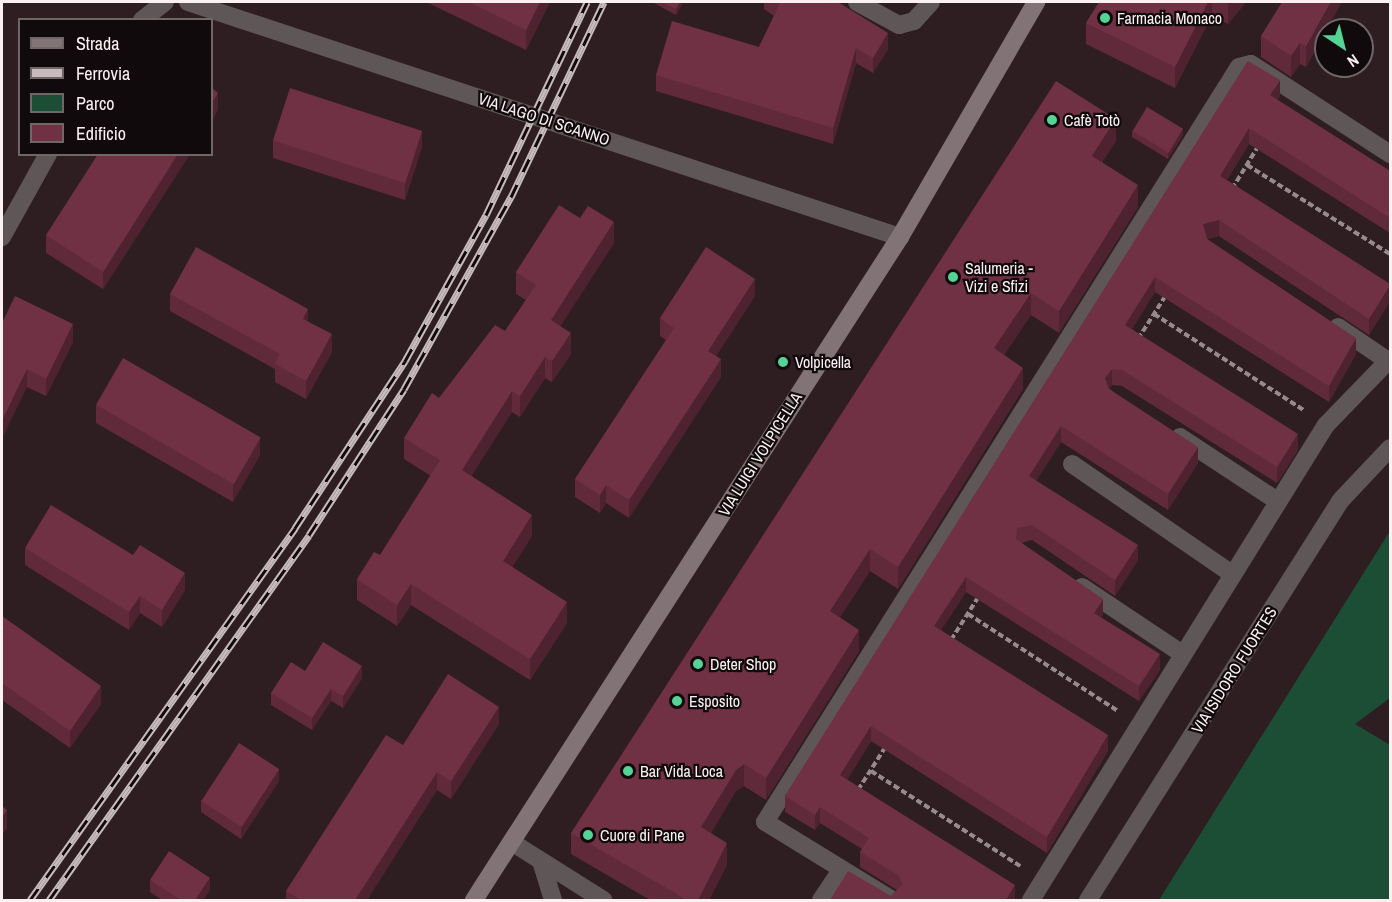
<!DOCTYPE html>
<html>
<head>
<meta charset="utf-8">
<style>
  body { margin:0 }
  #map { position:relative; width:1392px; height:902px; overflow:hidden; background:#2e1e22; font-family:"Archivo Narrow",sans-serif }
  div>[style] { position:absolute }
  [style*='--x'] { left:calc(var(--x)*1px); top:calc(var(--y)*1px); width:calc(var(--w)*1px); rotate:calc(var(--a)*1deg) }
  .green>* { inset:0; background:#1c4e36 }
  .path>* { height:4px; margin-top:-2px; transform-origin:0; background:repeating-linear-gradient(90deg,#978a8d 0 6px,transparent 0 9px) }
  .lane>* { height:18px; margin:-9px; padding:0 9px; transform-origin:9px; border-radius:9px; background:#5f5658 }
  .street>* { height:18px; margin:-9px; padding:0 9px; transform-origin:9px; border-radius:9px; background:#5f5658 }
  .secondary>* { height:18px; margin:-9px; padding:0 9px; transform-origin:9px; border-radius:9px; background:#817376 }
  .rail>* { height:7px; margin-top:-3.5px; transform-origin:0; background:repeating-linear-gradient(90deg,#110a0c 0 14px,#c7bbbe 0 28px); box-sizing:border-box; border-block:2px solid #c7bbbe }
  .wall>* { inset:0; background:#602a3b }
  .shaded-wall>* { inset:0; background:#4e2230 }
  .building>* { inset:0; background:#703145; transform-origin:0 0 }
  .dots>* { width:16px; height:16px; translate:-50% -50%; box-sizing:border-box; border:3px solid #110a0c; border-radius:50% }
  span { translate:-50% -50%; white-space:nowrap; text-align:center; line-height:1.15; -webkit-text-stroke:4.5px #110a0c; paint-order:stroke }
  .poi-label { font-size:16px; color:#fbf0f2 }
  .left { translate:0 -50%; text-align:left }
  .street-label { font-size:16px; color:#fbf0f2 }
  .frame { position:absolute; inset:0; border:3px solid #fbf0f2; pointer-events:none }
  .legend { position:absolute; left:18px; top:18px; width:195px; height:138px; box-sizing:border-box; background:#110a0c; border:2px solid #6f6668; margin:0; padding:8px 10px; list-style:none; font-size:18px; color:#fbf0f2 }
  .legend li { display:flex; align-items:center; gap:12px; height:30px }
  .legend b { width:30px; border:2px solid #6f6668 }
  .north { position:absolute; left:1314px; top:18px; width:60px; height:60px; box-sizing:border-box; background:#110a0c; border:2px solid #6f6668; border-radius:50%; rotate:145deg; font-size:16px; font-weight:700; line-height:24px; text-align:center; color:#fbf0f2 }
  .north::after { content:''; display:block; margin:auto; width:21px; height:27px; background:#54d395; clip-path:polygon(50% 0,100% 100%,50% 72%,0 100%) }
</style>
</head>
<body>
<div id="map">
  <div class="green">
    <i style="clip-path:polygon(1390px 531px,1390px 698px,1355px 724px,1390px 745px,1390px 900px,1159px 900px)"></i>
  </div>
  <div class="path">
    <i style="--x:1247;--y:165;--w:168;--a:31.9"></i>
    <i style="--x:1232;--y:189;--w:52;--a:-58.5"></i>
    <i style="--x:1154;--y:314;--w:179;--a:32.7"></i>
    <i style="--x:1138;--y:339;--w:52;--a:-57.5"></i>
    <i style="--x:968;--y:614;--w:179;--a:32.9"></i>
    <i style="--x:951;--y:640;--w:52;--a:-57.5"></i>
    <i style="--x:871;--y:771;--w:177;--a:32.5"></i>
    <i style="--x:858;--y:790;--w:52;--a:-57.5"></i>
  </div>
  <div class="lane">
    <i style="--x:857;--y:2;--w:48;--a:28.7"></i>
    <i style="--x:899;--y:25;--w:16;--a:-15"></i>
    <i style="--x:914;--y:21;--w:25;--a:-48"></i>
    <i style="--x:1338;--y:327;--w:60;--a:34.2"></i>
    <i style="--x:1180;--y:437;--w:115;--a:33.3"></i>
    <i style="--x:1072;--y:464;--w:194;--a:34.5"></i>
    <i style="--x:1082;--y:587;--w:119;--a:33.7"></i>
    <i style="--x:541;--y:861;--w:41;--a:72.9"></i>
    <i style="--x:821;--y:900;--w:37;--a:-56"></i>
    <i style="--x:892;--y:900;--w:149;--a:-148.4"></i>
    <i style="--x:765;--y:822;--w:891;--a:-57.88"></i>
    <i style="--x:1239;--y:67;--w:12;--a:-14"></i>
    <i style="--x:1251;--y:64;--w:166;--a:32.9"></i>
    <i style="--x:1031;--y:900;--w:559;--a:-58.16"></i>
    <i style="--x:1326;--y:425;--w:92;--a:-45.9"></i>
  </div>
  <div class="street">
    <i style="--x:188;--y:2;--w:750;--a:18.27"></i>
    <i style="--x:142;--y:20;--w:29;--a:-38"></i>
    <i style="--x:2;--y:237;--w:95;--a:-61"></i>
    <i style="--x:513;--y:843;--w:107;--a:32.3"></i>
    <i style="--x:1088;--y:900;--w:473;--a:-57.7"></i>
    <i style="--x:1341;--y:500;--w:71;--a:-46.7"></i>
  </div>
  <div class="secondary">
    <i style="--x:474;--y:900;--w:788;--a:-57.28"></i>
    <i style="--x:900;--y:237;--w:272;--a:-59.9"></i>
  </div>
  <div class="rail">
    <i style="--x:30;--y:900;--w:457;--a:-54.5"></i>
    <i style="--x:295;--y:528;--w:200;--a:-56.6"></i>
    <i style="--x:405;--y:361;--w:167;--a:-61"></i>
    <i style="--x:486;--y:215;--w:236;--a:-64.6"></i>
    <i style="--x:49;--y:900;--w:448;--a:-54.5"></i>
    <i style="--x:309;--y:535;--w:174;--a:-56.9"></i>
    <i style="--x:404;--y:389;--w:220;--a:-60.9"></i>
    <i style="--x:511;--y:197;--w:216;--a:-64.5"></i>
  </div>
  <div class="wall">
    <i style="clip-path:polygon(426px 2px,550px 2px,526px 50px)"></i>
    <i style="clip-path:polygon(652px 2px,683px 2px,676px 15px)"></i>
    <i style="clip-path:polygon(764px 2px,838px 2px,888px 49px,873px 73px,856px 63px,833px 144px,656px 91px,656px 75px,759px 47px,774px 16px,764px 9px)"></i>
    <i style="clip-path:polygon(1099px 2px,1246px 2px,1228px 24px,1212px 15px,1175px 88px,1086px 44px,1086px 23px)"></i>
    <i style="clip-path:polygon(1326px 30px,1306px 67px,1300px 64px,1291px 77px,1261px 57px,1261px 36px)"></i>
    <i style="clip-path:polygon(1248px 61px,1280px 96px,1277px 100px,1390px 171px,1390px 233px,1249px 144px,1227px 180px,1390px 284px,1390px 301px,1369px 335px,1219px 236px,1207px 239px,1356px 354px,1329px 402px,1155px 292px,1132px 329px,1298px 450px,1277px 483px,1122px 386px,1112px 385px,1109px 388px,1198px 463px,1168px 510px,1061px 442px,1036px 481px,1138px 560px,1115px 596px,1032px 540px,1021px 543px,1103px 615px,1101px 617px,1160px 670px,1139px 701px,966px 592px,941px 630px,1108px 751px,1047px 853px,871px 741px,847px 780px,1015px 900px,891px 896px,897px 890px,860px 867px,860px 852px,862px 849px,820px 823px,815px 830px,785px 812px,785px 796px)"></i>
    <i style="clip-path:polygon(1132px 131px,1183px 135px,1168px 159px,1132px 137px)"></i>
    <i style="clip-path:polygon(273px 140px,422px 147px,405px 200px,273px 158px)"></i>
    <i style="clip-path:polygon(1116px 141px,1102px 162px,1138px 207px,1059px 333px,1031px 315px,1004px 355px,1023px 389px,898px 589px,870px 571px,840px 617px,859px 651px,766px 800px,744px 786px,736px 791px,711px 833px,727px 865px,709px 900px,650px 900px,571px 854px,571px 833px)"></i>
    <i style="clip-path:polygon(190px 154px,103px 289px,46px 253px,46px 235px)"></i>
    <i style="clip-path:polygon(614px 243px,560px 326px,571px 354px,552px 382px,545px 378px,520px 417px,512px 412px,471px 476px,532px 536px,512px 567px,567px 623px,530px 680px,411px 605px,397px 626px,357px 600px,357px 579px,380px 555px,431px 476px,404px 459px,404px 438px,439px 398px,505px 331px,526px 300px,516px 294px,516px 272px)"></i>
    <i style="clip-path:polygon(170px 294px,308px 322px,332px 352px,306px 399px,275px 382px,275px 369px,170px 311px)"></i>
    <i style="clip-path:polygon(755px 296px,716px 356px,721px 377px,629px 518px,606px 503px,600px 513px,575px 497px,575px 479px,666px 340px,660px 336px,660px 318px)"></i>
    <i style="clip-path:polygon(2px 323px,73px 342px,46px 396px,27px 387px)"></i>
    <i style="clip-path:polygon(96px 405px,260px 455px,233px 502px,96px 423px)"></i>
    <i style="clip-path:polygon(25px 548px,185px 590px,162px 627px,140px 613px,129px 630px,25px 565px)"></i>
    <i style="clip-path:polygon(2px 616px,101px 704px,70px 748px,2px 700px)"></i>
    <i style="clip-path:polygon(305px 671px,362px 678px,343px 708px,331px 701px,312px 730px,271px 705px,271px 693px)"></i>
    <i style="clip-path:polygon(499px 724px,451px 799px,437px 790px,367px 900px,286px 900px,286px 891px,403px 745px)"></i>
    <i style="clip-path:polygon(279px 781px,241px 839px,201px 812px,201px 800px)"></i>
    <i style="clip-path:polygon(150px 880px,210px 890px,203px 900px,162px 900px,150px 892px)"></i>
  </div>
  <div class="shaded-wall">
    <i style="clip-path:polygon(540px 2px,550px 2px,526px 50px,526px 30px)"></i>
    <i style="clip-path:polygon(680px 2px,683px 2px,676px 15px,676px 9px)"></i>
    <i style="clip-path:polygon(1208px 2px,1212px 2px,1212px 15px,1175px 88px,1175px 67px)"></i>
    <i style="clip-path:polygon(1229px 2px,1246px 2px,1228px 24px,1228px 3px)"></i>
    <i style="clip-path:polygon(1331px 2px,1342px 2px,1306px 67px,1306px 46px)"></i>
    <i style="clip-path:polygon(888px 33px,888px 49px,873px 73px,873px 58px)"></i>
    <i style="clip-path:polygon(1300px 43px,1300px 64px,1291px 77px,1291px 56px)"></i>
    <i style="clip-path:polygon(856px 48px,856px 63px,833px 144px,833px 128px)"></i>
    <i style="clip-path:polygon(1280px 80px,1280px 96px,1270px 111px,1270px 95px)"></i>
    <i style="clip-path:polygon(218px 93px,218px 110px,212px 121px,212px 103px)"></i>
    <i style="clip-path:polygon(1116px 119px,1116px 141px,1092px 178px,1092px 156px)"></i>
    <i style="clip-path:polygon(1249px 128px,1249px 144px,1220px 191px,1220px 176px)"></i>
    <i style="clip-path:polygon(1183px 129px,1183px 135px,1168px 159px,1168px 153px)"></i>
    <i style="clip-path:polygon(422px 130px,422px 147px,405px 200px,405px 182px)"></i>
    <i style="clip-path:polygon(178px 154px,190px 154px,103px 289px,103px 272px)"></i>
    <i style="clip-path:polygon(1138px 185px,1138px 207px,1059px 333px,1059px 311px)"></i>
    <i style="clip-path:polygon(1219px 220px,1219px 236px,1203px 239px,1203px 224px)"></i>
    <i style="clip-path:polygon(614px 222px,614px 243px,551px 341px,551px 320px)"></i>
    <i style="clip-path:polygon(1155px 277px,1155px 292px,1125px 340px,1125px 325px)"></i>
    <i style="clip-path:polygon(755px 279px,755px 296px,708px 369px,708px 351px)"></i>
    <i style="clip-path:polygon(1390px 285px,1390px 301px,1369px 335px,1369px 319px)"></i>
    <i style="clip-path:polygon(1031px 293px,1031px 315px,994px 370px,994px 348px)"></i>
    <i style="clip-path:polygon(308px 309px,308px 327px,303px 319px)"></i>
    <i style="clip-path:polygon(73px 324px,73px 342px,46px 396px,46px 379px)"></i>
    <i style="clip-path:polygon(571px 333px,571px 354px,552px 382px,552px 361px)"></i>
    <i style="clip-path:polygon(332px 334px,332px 352px,306px 399px,306px 381px)"></i>
    <i style="clip-path:polygon(1356px 338px,1356px 354px,1329px 402px,1329px 386px)"></i>
    <i style="clip-path:polygon(545px 357px,545px 378px,520px 417px,520px 396px)"></i>
    <i style="clip-path:polygon(721px 359px,721px 377px,629px 518px,629px 500px)"></i>
    <i style="clip-path:polygon(1023px 368px,1023px 389px,898px 589px,898px 567px)"></i>
    <i style="clip-path:polygon(27px 369px,27px 387px,2px 439px,2px 421px)"></i>
    <i style="clip-path:polygon(1112px 369px,1112px 385px,1105px 394px,1105px 378px)"></i>
    <i style="clip-path:polygon(512px 391px,512px 412px,462px 491px,462px 470px)"></i>
    <i style="clip-path:polygon(1061px 426px,1061px 442px,1029px 492px,1029px 476px)"></i>
    <i style="clip-path:polygon(1298px 434px,1298px 450px,1277px 483px,1277px 467px)"></i>
    <i style="clip-path:polygon(260px 438px,260px 455px,233px 502px,233px 485px)"></i>
    <i style="clip-path:polygon(1198px 447px,1198px 463px,1168px 510px,1168px 494px)"></i>
    <i style="clip-path:polygon(606px 485px,606px 503px,600px 513px,600px 495px)"></i>
    <i style="clip-path:polygon(532px 515px,532px 536px,503px 582px,503px 561px)"></i>
    <i style="clip-path:polygon(1138px 545px,1138px 560px,1115px 596px,1115px 580px)"></i>
    <i style="clip-path:polygon(870px 549px,870px 571px,830px 632px,830px 611px)"></i>
    <i style="clip-path:polygon(185px 573px,185px 590px,162px 627px,162px 610px)"></i>
    <i style="clip-path:polygon(966px 577px,966px 592px,934px 641px,934px 626px)"></i>
    <i style="clip-path:polygon(411px 584px,411px 605px,397px 626px,397px 605px)"></i>
    <i style="clip-path:polygon(140px 596px,140px 613px,129px 630px,129px 612px)"></i>
    <i style="clip-path:polygon(1103px 599px,1103px 615px,1094px 628px,1094px 613px)"></i>
    <i style="clip-path:polygon(567px 602px,567px 623px,530px 680px,530px 659px)"></i>
    <i style="clip-path:polygon(859px 630px,859px 651px,766px 800px,766px 778px)"></i>
    <i style="clip-path:polygon(1160px 654px,1160px 670px,1139px 701px,1139px 686px)"></i>
    <i style="clip-path:polygon(362px 666px,362px 678px,343px 708px,343px 696px)"></i>
    <i style="clip-path:polygon(101px 686px,101px 704px,70px 748px,70px 731px)"></i>
    <i style="clip-path:polygon(331px 689px,331px 701px,312px 730px,312px 718px)"></i>
    <i style="clip-path:polygon(499px 707px,499px 724px,451px 799px,451px 781px)"></i>
    <i style="clip-path:polygon(871px 726px,871px 741px,840px 791px,840px 775px)"></i>
    <i style="clip-path:polygon(1108px 735px,1108px 751px,1047px 853px,1047px 837px)"></i>
    <i style="clip-path:polygon(744px 764px,744px 786px,736px 791px,701px 849px,701px 827px,736px 770px)"></i>
    <i style="clip-path:polygon(279px 769px,279px 781px,241px 839px,241px 827px)"></i>
    <i style="clip-path:polygon(437px 772px,437px 790px,367px 900px,355px 900px)"></i>
    <i style="clip-path:polygon(820px 807px,820px 823px,815px 830px,815px 815px)"></i>
    <i style="clip-path:polygon(7px 810px,7px 828px,2px 835px,2px 818px)"></i>
    <i style="clip-path:polygon(727px 843px,727px 865px,709px 900px,698px 900px)"></i>
    <i style="clip-path:polygon(210px 878px,210px 890px,203px 900px,195px 900px)"></i>
    <i style="clip-path:polygon(1015px 885px,1015px 900px,1006px 900px)"></i>
  </div>
  <div class="building">
    <i style="clip-path:polygon(469px 2px,540px 2px,526px 30px)"></i>
    <i style="clip-path:polygon(662px 2px,680px 2px,676px 9px)"></i>
    <i style="clip-path:polygon(777px 2px,838px 2px,888px 33px,873px 58px,856px 48px,833px 128px,656px 75px,672px 21px,759px 47px,780px 3px)"></i>
    <i style="clip-path:polygon(1099px 2px,1208px 2px,1175px 67px,1086px 23px)"></i>
    <i style="clip-path:polygon(1282px 2px,1331px 2px,1306px 46px,1300px 43px,1291px 56px,1261px 36px)"></i>
    <i style="clip-path:polygon(1248px 61px,1280px 80px,1270px 95px,1390px 171px,1390px 218px,1249px 128px,1220px 176px,1390px 284px,1390px 285px,1369px 319px,1219px 220px,1203px 224px,1207px 239px,1356px 338px,1329px 386px,1155px 277px,1125px 325px,1298px 434px,1277px 467px,1122px 370px,1112px 369px,1105px 378px,1109px 389px,1198px 447px,1168px 494px,1061px 426px,1029px 476px,1138px 545px,1115px 580px,1032px 525px,1017px 528px,1016px 539px,1103px 599px,1094px 613px,1160px 654px,1139px 686px,966px 577px,934px 626px,1108px 735px,1047px 837px,871px 726px,840px 775px,1015px 885px,1006px 900px,830px 900px,848px 871px,891px 896px,903px 884px,898px 875px,860px 852px,869px 838px,820px 807px,815px 815px,785px 796px)"></i>
    <i style="clip-path:polygon(1056px 81px,1116px 119px,1092px 156px,1138px 185px,1059px 311px,1031px 293px,994px 348px,1023px 368px,898px 567px,870px 549px,830px 611px,859px 630px,766px 778px,744px 764px,736px 770px,701px 827px,727px 843px,698px 900px,687px 900px,571px 833px)"></i>
    <i style="clip-path:polygon(212px 88px,218px 93px,212px 103px)"></i>
    <i style="left:290px;top:88px;width:139px;height:55px;rotate:18deg"></i>
    <i style="left:1147px;top:107px;width:42px;height:28px;rotate:31deg"></i>
    <i style="clip-path:polygon(98px 154px,178px 154px,103px 272px,46px 235px)"></i>
    <i style="clip-path:polygon(559px 205px,580px 218px,588px 206px,614px 222px,551px 320px,571px 333px,552px 361px,545px 357px,520px 396px,512px 391px,462px 470px,532px 515px,503px 561px,567px 602px,530px 659px,411px 584px,397px 605px,357px 579px,374px 552px,380px 555px,440px 460px,404px 438px,432px 393px,439px 398px,495px 325px,505px 331px,536px 285px,516px 272px)"></i>
    <i style="clip-path:polygon(196px 247px,308px 309px,303px 319px,332px 334px,306px 381px,275px 364px,280px 354px,170px 294px)"></i>
    <i style="clip-path:polygon(706px 247px,755px 279px,708px 351px,721px 359px,629px 500px,606px 485px,600px 495px,575px 479px,674px 328px,660px 318px)"></i>
    <i style="clip-path:polygon(15px 296px,73px 324px,46px 379px,27px 369px,2px 421px,2px 323px)"></i>
    <i style="left:123px;top:358px;width:159px;height:54px;rotate:30deg"></i>
    <i style="clip-path:polygon(51px 505px,133px 555px,140px 545px,185px 573px,162px 610px,140px 596px,129px 612px,25px 548px)"></i>
    <i style="clip-path:polygon(2px 616px,101px 686px,70px 731px,2px 683px)"></i>
    <i style="clip-path:polygon(323px 642px,362px 666px,343px 696px,331px 689px,312px 718px,271px 693px,291px 662px,305px 671px)"></i>
    <i style="clip-path:polygon(448px 674px,499px 707px,451px 781px,437px 772px,355px 900px,301px 900px,286px 891px,386px 735px,403px 745px)"></i>
    <i style="left:239px;top:743px;width:48px;height:69px;rotate:33deg"></i>
    <i style="clip-path:polygon(2px 806px,7px 810px,2px 818px)"></i>
    <i style="clip-path:polygon(169px 851px,210px 878px,195px 900px,181px 900px,150px 880px)"></i>
  </div>
  <div class="dots">
    <i style="left:1105px;top:18px;background:#54d395"></i>
    <i style="left:1052px;top:120px;background:#54d395"></i>
    <i style="left:953px;top:277px;background:#54d395"></i>
    <i style="left:783px;top:362px;background:#54d395"></i>
    <i style="left:698px;top:664px;background:#54d395"></i>
    <i style="left:677px;top:701px;background:#54d395"></i>
    <i style="left:628px;top:771px;background:#54d395"></i>
    <i style="left:588px;top:835px;background:#54d395"></i>
  </div>
  <div class="poi-label">
    <span class="left" style="left:1117px;top:18px">Farmacia Monaco</span>
    <span class="left" style="left:1064px;top:120px">Cafè Totò</span>
    <span class="left" style="left:965px;top:277px">Salumeria -<br>Vizi e Sfizi</span>
    <span class="left" style="left:795px;top:362px">Volpicella</span>
    <span class="left" style="left:710px;top:664px">Deter Shop</span>
    <span class="left" style="left:689px;top:701px">Esposito</span>
    <span class="left" style="left:640px;top:771px">Bar Vida Loca</span>
    <span class="left" style="left:600px;top:835px">Cuore di Pane</span>
  </div>
  <div class="street-label">
    <span style="left:544px;top:119px;rotate:18deg">VIA LAGO DI SCANNO</span>
    <span style="left:760px;top:454px;rotate:-58deg">VIA LUIGI VOLPICELLA</span>
    <span style="left:1234px;top:670px;rotate:-58deg">VIA ISIDORO FUORTES</span>
  </div>
  <div class="frame"></div>
  <ul class="legend">
  <li><b style="height:8px;background:#817376"></b>Strada</li>
  <li><b style="height:8px;background:#c7bbbe"></b>Ferrovia</li>
  <li><b style="height:16px;background:#1c4e36"></b>Parco</li>
  <li><b style="height:16px;background:#703145"></b>Edificio</li>
  </ul>
  <div class="north">N</div>
</div>
</body>
</html>
